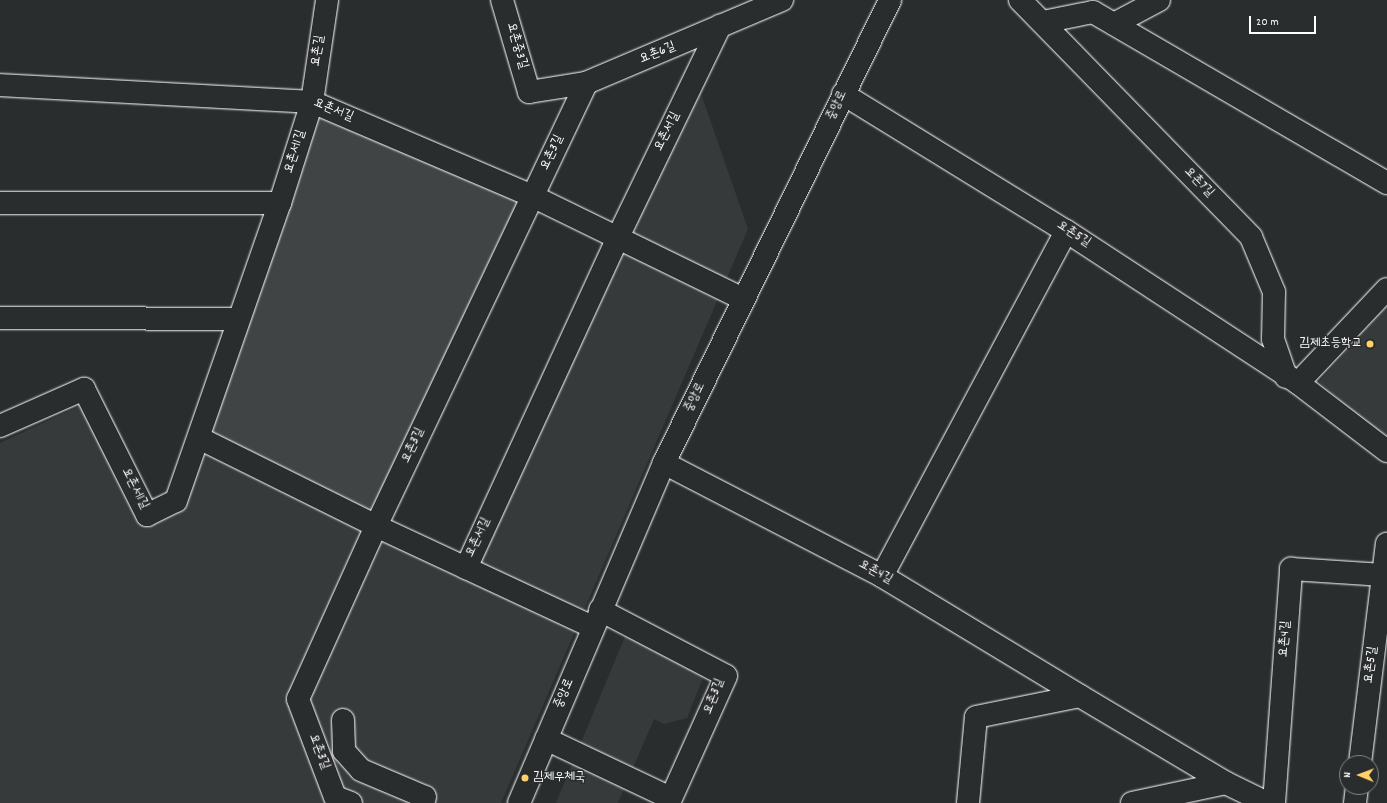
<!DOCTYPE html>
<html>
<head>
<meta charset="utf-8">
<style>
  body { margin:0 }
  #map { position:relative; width:1387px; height:803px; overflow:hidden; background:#2a2d2e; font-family:Dekko,"Poor Story",sans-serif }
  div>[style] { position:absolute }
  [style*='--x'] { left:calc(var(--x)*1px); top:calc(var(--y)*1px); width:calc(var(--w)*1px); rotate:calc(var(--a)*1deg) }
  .built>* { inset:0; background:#373a3b }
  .green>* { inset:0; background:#414445 }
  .roads { filter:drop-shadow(0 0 1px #fff) drop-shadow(0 0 1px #fff) }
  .minor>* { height:22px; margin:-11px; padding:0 11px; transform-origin:11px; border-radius:11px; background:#2a2d2e }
  .dots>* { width:11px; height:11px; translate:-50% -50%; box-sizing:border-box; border:2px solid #2a2d2e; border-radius:50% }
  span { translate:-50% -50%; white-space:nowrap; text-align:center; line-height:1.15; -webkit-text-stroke:3px #2a2d2e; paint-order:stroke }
  .street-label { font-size:13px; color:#fff }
  .poi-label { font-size:13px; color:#fff }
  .right { translate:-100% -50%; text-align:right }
  .left { translate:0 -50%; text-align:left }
  .north { position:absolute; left:1339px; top:755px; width:40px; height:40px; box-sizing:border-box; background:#2a2d2e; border:1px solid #7f8182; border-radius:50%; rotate:271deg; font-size:11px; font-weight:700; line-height:16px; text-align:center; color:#fff }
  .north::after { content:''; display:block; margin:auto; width:14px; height:18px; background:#ffd166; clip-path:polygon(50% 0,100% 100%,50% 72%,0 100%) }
  .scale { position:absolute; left:1249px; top:16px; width:67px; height:18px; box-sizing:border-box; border:2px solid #fff; border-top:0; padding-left:5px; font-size:12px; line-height:14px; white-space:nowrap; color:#fff; -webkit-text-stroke:3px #2a2d2e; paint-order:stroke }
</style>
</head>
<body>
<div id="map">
  <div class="built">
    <i style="clip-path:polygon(690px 62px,748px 229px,501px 803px,0 803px,0 443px,80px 406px,144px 527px,180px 508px,207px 432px,461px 558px,606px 239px)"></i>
    <i style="clip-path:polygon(1387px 305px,1387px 441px,1319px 382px)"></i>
    <i style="clip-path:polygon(626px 634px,705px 673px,687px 718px,664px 724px,654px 719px,618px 803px,556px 803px)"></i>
  </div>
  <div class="green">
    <i style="clip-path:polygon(318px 113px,523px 202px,375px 516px,207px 432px)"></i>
  </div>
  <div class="roads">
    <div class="minor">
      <i style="--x:502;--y:0;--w:96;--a:73.6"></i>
      <i style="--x:529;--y:92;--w:58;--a:-9"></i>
      <i style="--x:586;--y:83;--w:213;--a:-23"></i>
      <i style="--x:1020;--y:0;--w:331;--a:45.7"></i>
      <i style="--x:1251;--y:237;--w:60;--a:67.3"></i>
      <i style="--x:1274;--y:292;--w:47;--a:91.2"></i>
      <i style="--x:1273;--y:339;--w:40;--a:71.1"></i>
      <i style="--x:1043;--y:22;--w:51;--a:-11.3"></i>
      <i style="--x:1093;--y:12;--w:340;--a:30.2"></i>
      <i style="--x:1114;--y:24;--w:51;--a:-28.1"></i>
      <i style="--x:0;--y:85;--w:312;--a:3.1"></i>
      <i style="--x:312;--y:102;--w:239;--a:23.1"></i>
      <i style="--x:532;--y:196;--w:235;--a:26"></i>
      <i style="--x:843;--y:94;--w:262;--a:31.6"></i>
      <i style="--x:1066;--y:231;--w:277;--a:33.2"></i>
      <i style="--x:1298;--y:383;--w:112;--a:37.4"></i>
      <i style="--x:0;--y:203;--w:280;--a:0"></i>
      <i style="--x:0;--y:318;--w:238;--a:0.2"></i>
      <i style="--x:1298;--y:383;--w:129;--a:-46.6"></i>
      <i style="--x:0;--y:426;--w:92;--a:-23.8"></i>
      <i style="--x:84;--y:389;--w:141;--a:63.4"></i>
      <i style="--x:147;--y:515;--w:32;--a:-26"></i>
      <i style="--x:176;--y:501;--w:316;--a:-70.8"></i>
      <i style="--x:280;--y:203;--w:106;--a:-72.4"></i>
      <i style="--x:312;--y:102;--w:103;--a:-81.6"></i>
      <i style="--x:199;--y:438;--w:198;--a:26.4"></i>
      <i style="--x:376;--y:526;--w:239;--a:25"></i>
      <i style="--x:664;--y:463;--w:246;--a:27.4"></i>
      <i style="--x:882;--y:576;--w:232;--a:31.2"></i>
      <i style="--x:1080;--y:696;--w:170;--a:30.8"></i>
      <i style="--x:1226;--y:783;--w:46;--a:26"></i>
      <i style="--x:466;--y:568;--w:362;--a:-65.3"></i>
      <i style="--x:617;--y:239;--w:237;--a:-64.2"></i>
      <i style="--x:882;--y:576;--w:391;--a:-61.9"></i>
      <i style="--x:600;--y:610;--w:142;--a:27.6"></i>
      <i style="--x:726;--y:676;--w:139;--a:114.2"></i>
      <i style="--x:343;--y:720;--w:31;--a:88"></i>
      <i style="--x:344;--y:751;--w:25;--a:48"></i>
      <i style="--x:361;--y:770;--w:69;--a:22.9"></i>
      <i style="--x:425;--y:797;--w:6;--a:108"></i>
      <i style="--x:546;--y:739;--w:137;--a:25.4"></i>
      <i style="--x:1360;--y:763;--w:221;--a:-83"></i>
      <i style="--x:351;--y:803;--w:17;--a:-159"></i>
      <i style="--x:335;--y:797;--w:105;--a:-110.7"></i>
      <i style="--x:298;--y:699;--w:190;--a:-65.7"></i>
      <i style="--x:376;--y:526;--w:490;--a:-64.6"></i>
      <i style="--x:519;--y:803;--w:370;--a:-66.9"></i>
      <i style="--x:664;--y:463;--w:515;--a:-63.98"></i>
      <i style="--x:968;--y:803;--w:86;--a:-84.7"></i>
      <i style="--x:976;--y:717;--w:106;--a:-11.4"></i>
      <i style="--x:1132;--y:803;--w:96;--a:-12"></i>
      <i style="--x:1274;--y:803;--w:235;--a:-85.8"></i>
      <i style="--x:1291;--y:569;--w:93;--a:3.7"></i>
      <i style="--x:1355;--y:803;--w:16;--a:-83"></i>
    </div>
  </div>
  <div class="dots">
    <i style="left:1370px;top:344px;background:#ffd166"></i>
    <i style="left:525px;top:778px;background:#ffd166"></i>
  </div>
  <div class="street-label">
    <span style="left:516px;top:46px;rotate:74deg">요촌중3길</span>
    <span style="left:319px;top:51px;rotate:-82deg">요촌길</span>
    <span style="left:658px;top:54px;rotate:-22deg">요촌6길</span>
    <span style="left:838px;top:106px;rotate:-65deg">중앙로</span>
    <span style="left:333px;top:111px;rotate:22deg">요촌서길</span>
    <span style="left:668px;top:132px;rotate:-64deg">요촌서길</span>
    <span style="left:296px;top:152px;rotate:-73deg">요촌서1길</span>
    <span style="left:553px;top:153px;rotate:-65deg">요촌3길</span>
    <span style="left:1198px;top:183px;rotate:46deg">요촌7길</span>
    <span style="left:1073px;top:235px;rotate:33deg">요촌5길</span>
    <span style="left:696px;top:398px;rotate:-64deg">중앙로</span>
    <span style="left:414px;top:446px;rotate:-65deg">요촌3길</span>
    <span style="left:134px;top:489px;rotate:63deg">요촌서1길</span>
    <span style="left:479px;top:538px;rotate:-65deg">요촌서길</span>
    <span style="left:875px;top:573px;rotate:29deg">요촌4길</span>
    <span style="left:1286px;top:639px;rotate:-86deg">요촌4길</span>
    <span style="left:1372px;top:665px;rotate:-83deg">요촌5길</span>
    <span style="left:565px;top:694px;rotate:-67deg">중앙로</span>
    <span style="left:715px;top:697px;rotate:-69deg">요촌3길</span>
    <span style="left:318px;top:752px;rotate:69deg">요촌3길</span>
  </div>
  <div class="poi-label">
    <span class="right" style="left:1362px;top:344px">김제초등학교</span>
    <span class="left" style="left:533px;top:778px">김제우체국</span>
  </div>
  <div class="north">N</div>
  <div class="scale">20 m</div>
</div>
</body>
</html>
